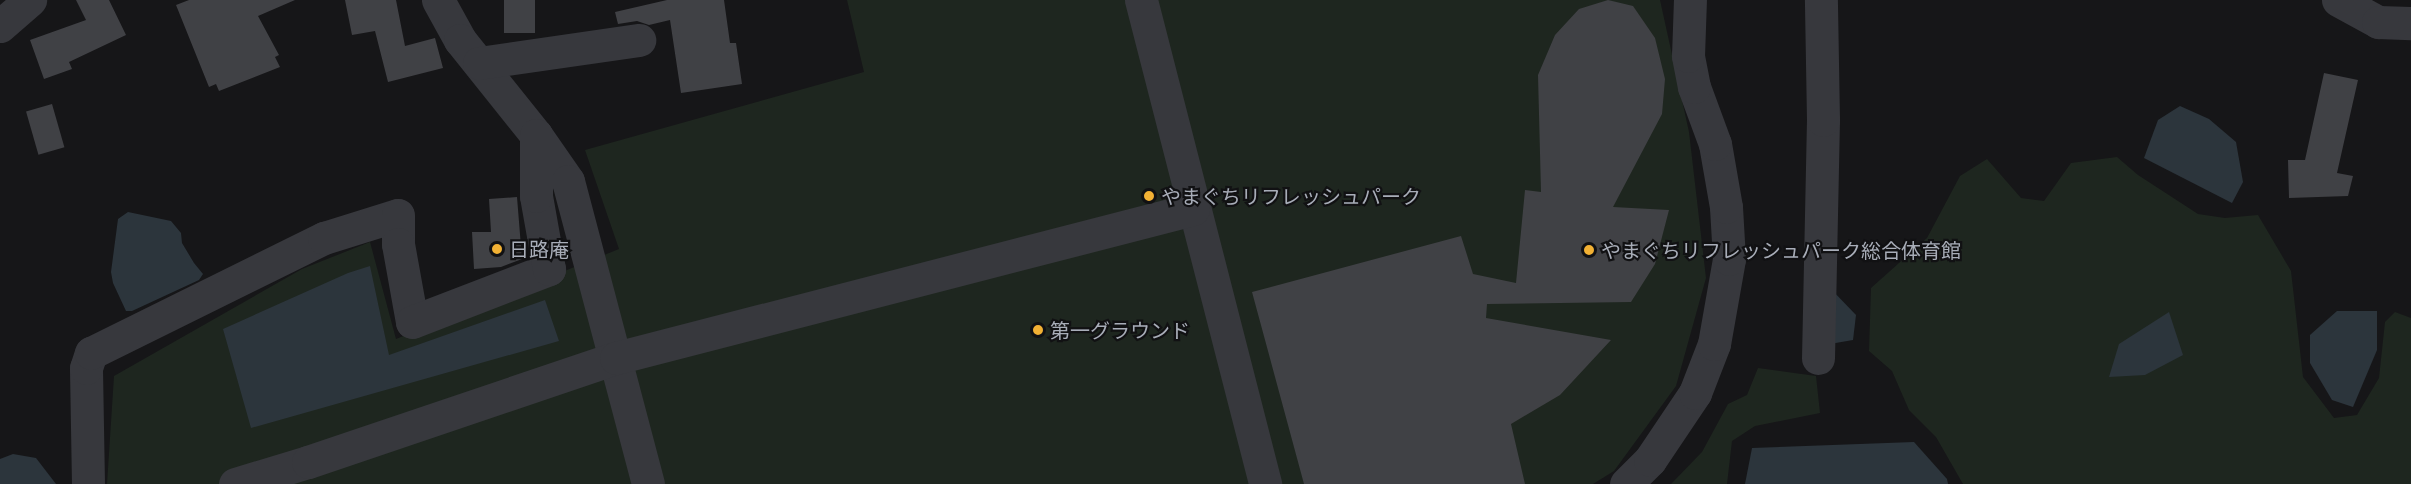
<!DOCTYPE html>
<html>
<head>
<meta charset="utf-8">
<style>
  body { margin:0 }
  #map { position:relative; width:2411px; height:484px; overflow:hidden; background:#161618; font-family:"Exo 2","Noto Sans JP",sans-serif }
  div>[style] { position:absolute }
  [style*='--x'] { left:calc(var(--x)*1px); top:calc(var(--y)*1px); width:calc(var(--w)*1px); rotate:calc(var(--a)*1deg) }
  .green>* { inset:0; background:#1e261f }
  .water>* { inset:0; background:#2c353c }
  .building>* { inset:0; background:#404145; transform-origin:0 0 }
  .minor>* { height:33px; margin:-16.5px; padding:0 16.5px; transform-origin:16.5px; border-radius:16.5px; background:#37383d }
  .dots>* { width:16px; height:16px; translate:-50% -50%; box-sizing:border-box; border:3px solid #111113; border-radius:50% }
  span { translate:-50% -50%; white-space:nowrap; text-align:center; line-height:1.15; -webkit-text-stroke:4.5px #111113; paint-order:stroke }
  .poi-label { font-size:20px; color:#a8adb8 }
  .left { translate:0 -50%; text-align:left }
</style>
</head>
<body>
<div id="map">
  <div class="green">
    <i style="clip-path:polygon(847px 0,1660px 0,1689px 132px,1706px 278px,1676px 386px,1614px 471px,1593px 484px,107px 484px,114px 376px,302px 269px,370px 242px,396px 339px,619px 249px,585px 150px,864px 72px)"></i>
    <i style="clip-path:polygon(2117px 157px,2138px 175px,2198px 214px,2225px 218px,2258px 215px,2291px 271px,2303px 377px,2334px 418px,2357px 415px,2379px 378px,2385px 322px,2395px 312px,2411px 318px,2411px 484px,1963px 484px,1936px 437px,1909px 410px,1892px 371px,1869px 351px,1871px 288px,1927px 238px,1960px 176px,1987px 159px,2021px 198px,2044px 201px,2071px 163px)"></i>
    <i style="clip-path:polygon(1758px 368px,1816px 376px,1820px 413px,1755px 426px,1732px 441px,1727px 484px,1671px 484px,1702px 452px,1728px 404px,1747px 395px)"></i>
  </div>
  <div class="water">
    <i style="clip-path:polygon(2180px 106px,2209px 119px,2236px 142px,2243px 182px,2232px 203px,2144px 158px,2158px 120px)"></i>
    <i style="clip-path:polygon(128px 212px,171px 221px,181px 233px,182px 243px,194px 263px,203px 274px,199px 280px,132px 311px,126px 311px,113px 283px,111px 272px,118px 219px)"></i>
    <i style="clip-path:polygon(370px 266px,389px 355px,545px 300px,559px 341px,251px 428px,223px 329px,348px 273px)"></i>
    <i style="clip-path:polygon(1830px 288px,1856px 315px,1853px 340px,1824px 345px)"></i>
    <i style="clip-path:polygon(2337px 311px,2377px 311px,2377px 350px,2353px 407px,2332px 400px,2310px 363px,2310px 335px)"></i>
    <i style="clip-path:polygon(2169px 312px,2183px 355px,2145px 375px,2109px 377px,2119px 344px)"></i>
    <i style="clip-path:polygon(1914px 442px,1947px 479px,1948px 484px,1745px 484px,1752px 448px)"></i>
    <i style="clip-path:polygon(13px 454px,36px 458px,56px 484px,0 484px,0 459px)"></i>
  </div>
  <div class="building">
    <i style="clip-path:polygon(76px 0,109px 0,126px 35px,69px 62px,72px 69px,44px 79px,30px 40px,86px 20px)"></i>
    <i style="clip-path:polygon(189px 0,295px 0,258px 16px,279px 55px,275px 57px,280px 67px,219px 91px,216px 84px,209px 87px,176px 5px)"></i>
    <i style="clip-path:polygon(345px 0,396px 0,405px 46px,435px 38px,443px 68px,388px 82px,375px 31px,352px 35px)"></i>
    <i style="left:504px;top:0;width:31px;height:33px"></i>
    <i style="clip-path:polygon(667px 0,724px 0,730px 43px,736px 43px,742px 84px,681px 93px,670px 20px,649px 25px,637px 21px,618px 24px,615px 12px)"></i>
    <i style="clip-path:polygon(1608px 0,1633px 6px,1655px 38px,1665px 79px,1662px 114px,1613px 207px,1669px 210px,1655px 264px,1631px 302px,1487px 304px,1486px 318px,1611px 340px,1560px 395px,1511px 424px,1525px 484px,1304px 484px,1252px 292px,1461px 236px,1473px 274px,1516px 283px,1525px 190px,1541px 192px,1538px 75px,1555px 35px,1579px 9px)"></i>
    <i style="clip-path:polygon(2324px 73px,2358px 80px,2337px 173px,2353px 176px,2348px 196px,2289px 198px,2288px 160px,2305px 160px)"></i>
    <i style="left:52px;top:104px;width:45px;height:27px;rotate:74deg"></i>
    <i style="clip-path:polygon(517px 197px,522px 259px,501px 267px,474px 269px,472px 232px,491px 232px,489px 199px)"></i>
  </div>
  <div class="minor">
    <i style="--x:438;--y:0;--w:46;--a:61.2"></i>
    <i style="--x:460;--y:40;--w:122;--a:51.3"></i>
    <i style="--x:536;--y:135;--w:56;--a:55.2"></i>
    <i style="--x:568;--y:181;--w:313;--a:75.2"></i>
    <i style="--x:1141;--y:0;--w:500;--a:75.6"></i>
    <i style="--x:2338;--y:0;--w:46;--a:28.8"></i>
    <i style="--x:2378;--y:22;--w:33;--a:2"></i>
    <i style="--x:0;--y:26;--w:40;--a:-41"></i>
    <i style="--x:479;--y:63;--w:162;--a:-8.2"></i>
    <i style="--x:1818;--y:358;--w:238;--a:-88.8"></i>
    <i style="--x:1823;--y:120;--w:120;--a:-91"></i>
    <i style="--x:88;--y:484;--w:116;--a:-91"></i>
    <i style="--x:86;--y:368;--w:16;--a:-72"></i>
    <i style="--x:91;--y:353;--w:260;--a:-26.3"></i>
    <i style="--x:324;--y:238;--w:77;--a:-17.3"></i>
    <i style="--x:398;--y:215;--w:29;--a:90"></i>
    <i style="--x:398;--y:244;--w:79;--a:79.8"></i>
    <i style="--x:412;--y:322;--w:147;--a:-21.1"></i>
    <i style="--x:549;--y:269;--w:74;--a:-100.1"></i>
    <i style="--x:536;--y:196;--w:61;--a:-90"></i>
    <i style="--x:235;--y:484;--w:76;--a:-16.8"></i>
    <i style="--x:308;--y:462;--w:325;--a:-18.7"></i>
    <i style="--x:616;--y:358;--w:596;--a:-14.48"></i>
    <i style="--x:1626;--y:484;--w:34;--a:-45"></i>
    <i style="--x:1650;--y:460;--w:81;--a:-56.1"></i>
    <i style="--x:1695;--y:393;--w:53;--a:-68.8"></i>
    <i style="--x:1714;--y:344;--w:86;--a:-80"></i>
    <i style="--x:1729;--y:259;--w:52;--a:-93.3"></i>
    <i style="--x:1726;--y:207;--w:64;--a:-99.9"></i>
    <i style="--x:1715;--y:144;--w:61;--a:-110.2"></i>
    <i style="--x:1694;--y:87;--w:32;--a:-101"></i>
    <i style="--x:1688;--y:56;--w:56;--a:-88"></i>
  </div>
  <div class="dots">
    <i style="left:1149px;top:196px;background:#f2b134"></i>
    <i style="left:497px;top:249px;background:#f2b134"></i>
    <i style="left:1589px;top:250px;background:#f2b134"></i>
    <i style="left:1038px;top:330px;background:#f2b134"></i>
  </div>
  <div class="poi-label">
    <span class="left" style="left:1161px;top:196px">やまぐちリフレッシュパーク</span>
    <span class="left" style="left:509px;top:249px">日路庵</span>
    <span class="left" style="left:1601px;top:250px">やまぐちリフレッシュパーク総合体育館</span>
    <span class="left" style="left:1050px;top:330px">第一グラウンド</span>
  </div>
</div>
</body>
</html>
